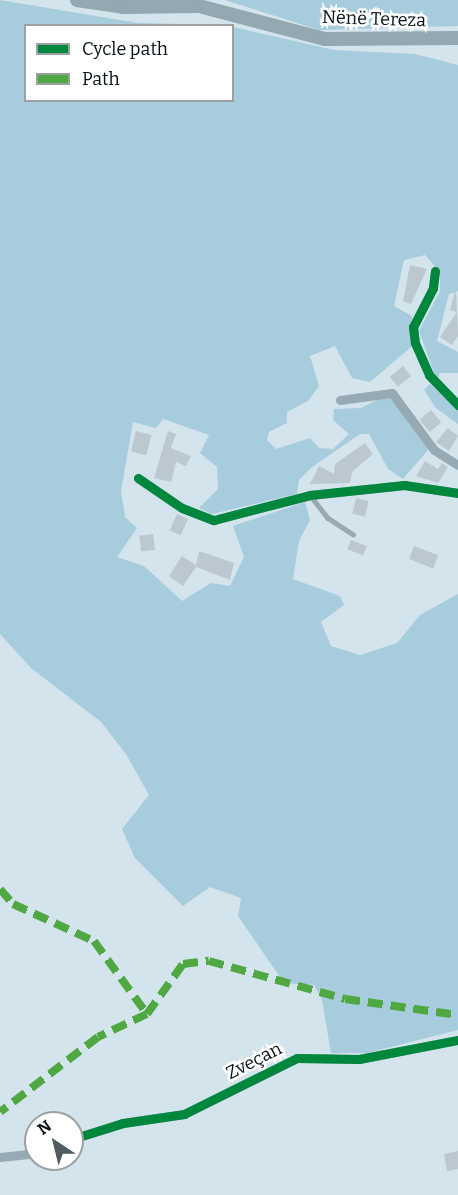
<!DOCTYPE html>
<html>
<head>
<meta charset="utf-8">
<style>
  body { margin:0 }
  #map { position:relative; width:458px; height:1195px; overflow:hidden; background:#d4e4ec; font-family:Bitter,serif }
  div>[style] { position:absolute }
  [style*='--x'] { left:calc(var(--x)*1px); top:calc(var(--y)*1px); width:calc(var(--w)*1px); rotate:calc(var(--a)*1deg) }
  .green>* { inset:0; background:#a6ccde }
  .building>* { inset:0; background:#bbc8cf; transform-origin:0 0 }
  .lane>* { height:4.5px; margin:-2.25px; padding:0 2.25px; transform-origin:2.25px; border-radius:2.25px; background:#97aab3 }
  .street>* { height:9px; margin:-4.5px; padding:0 4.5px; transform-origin:4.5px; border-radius:4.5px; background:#97aab3 }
  .secondary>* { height:14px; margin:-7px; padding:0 7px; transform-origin:7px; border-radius:7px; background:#93a8b0 }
  .quiet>* { height:8px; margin-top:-4px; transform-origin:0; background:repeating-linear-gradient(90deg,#50a842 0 15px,transparent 0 23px) }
  .cycleway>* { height:9px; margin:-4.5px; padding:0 4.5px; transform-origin:4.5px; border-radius:4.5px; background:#00873e }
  span { translate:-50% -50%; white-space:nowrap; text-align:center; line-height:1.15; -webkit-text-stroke:5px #fff; paint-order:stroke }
  .street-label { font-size:18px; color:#061115 }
  .legend { position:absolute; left:24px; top:24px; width:210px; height:78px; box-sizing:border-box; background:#fff; border:2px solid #9ba0a1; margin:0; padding:8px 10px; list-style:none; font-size:18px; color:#061115 }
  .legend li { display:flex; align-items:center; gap:12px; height:30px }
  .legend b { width:30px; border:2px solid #9ba0a1 }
  .north { position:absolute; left:24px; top:1111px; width:60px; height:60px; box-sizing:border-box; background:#fff; border:2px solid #9ba0a1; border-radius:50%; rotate:325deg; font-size:16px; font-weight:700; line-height:24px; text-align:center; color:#061115 }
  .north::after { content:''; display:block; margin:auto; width:21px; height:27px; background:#4e5b60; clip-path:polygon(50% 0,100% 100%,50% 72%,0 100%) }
</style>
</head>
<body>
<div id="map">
  <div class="green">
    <i style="clip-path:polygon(0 0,138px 23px,224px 25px,26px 26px,26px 100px,232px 100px,233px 27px,334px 50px,415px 54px,458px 65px,458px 291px,449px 294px,437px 341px,458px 352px,458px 373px,440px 373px,437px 381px,419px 331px,440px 291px,440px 272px,425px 255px,404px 260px,394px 306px,412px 316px,411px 347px,370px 382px,352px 378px,335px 346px,310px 356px,319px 386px,308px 401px,287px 412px,287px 423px,269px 432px,267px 440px,276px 449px,310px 438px,319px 448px,333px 449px,349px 434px,333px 420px,334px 409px,361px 408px,383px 397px,392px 398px,429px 449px,403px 479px,388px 469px,369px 434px,360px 434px,312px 467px,299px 480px,297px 494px,212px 514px,199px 508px,218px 489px,217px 467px,200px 453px,209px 435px,163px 419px,156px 428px,133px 422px,121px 491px,125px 517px,137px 528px,117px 557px,144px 566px,182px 601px,211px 583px,230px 586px,244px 557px,233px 526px,305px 502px,310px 520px,299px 541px,293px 579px,340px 596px,344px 605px,321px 622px,331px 646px,360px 655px,397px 643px,420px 615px,458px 594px,458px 1030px,367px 1053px,331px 1053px,322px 1000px,314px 985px,284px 983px,238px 916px,241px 898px,210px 887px,183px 906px,135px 858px,122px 829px,149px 795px,126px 754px,101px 722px,31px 668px,0 634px)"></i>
    <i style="clip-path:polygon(225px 0,458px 0,458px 26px,319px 30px)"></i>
    <i style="clip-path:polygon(430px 384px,458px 409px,458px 424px,436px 408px,424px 390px)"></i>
  </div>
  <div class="building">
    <i style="clip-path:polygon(410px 265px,427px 269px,411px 304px,403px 301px)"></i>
    <i style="clip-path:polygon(456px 288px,458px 336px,452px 345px,440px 337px,457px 312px,450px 310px)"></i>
    <i style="left:403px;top:366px;width:13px;height:17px;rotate:51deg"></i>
    <i style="left:431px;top:410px;width:16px;height:15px;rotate:50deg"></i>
    <i style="clip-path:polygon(448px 428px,458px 436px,449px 451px,436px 442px)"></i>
    <i style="left:136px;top:431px;width:16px;height:21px;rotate:14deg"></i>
    <i style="clip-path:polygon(168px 431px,176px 434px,171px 448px,191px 456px,186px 466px,176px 462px,171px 482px,154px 478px)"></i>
    <i style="clip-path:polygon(365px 443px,373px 454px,352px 472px,350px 483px,310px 484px,319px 466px,334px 474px,335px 464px)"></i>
    <i style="clip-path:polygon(425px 461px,438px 469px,442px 463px,448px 467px,438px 483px,416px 476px)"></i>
    <i style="left:356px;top:498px;width:13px;height:16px;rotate:13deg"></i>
    <i style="left:177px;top:514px;width:12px;height:18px;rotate:24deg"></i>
    <i style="left:153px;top:534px;width:16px;height:14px;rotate:83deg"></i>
    <i style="left:351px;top:540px;width:17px;height:10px;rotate:21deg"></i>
    <i style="left:414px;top:546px;width:26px;height:14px;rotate:21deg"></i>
    <i style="clip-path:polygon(199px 551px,234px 563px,230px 580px,196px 567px,183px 586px,169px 576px,182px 556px,196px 565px)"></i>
    <i style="clip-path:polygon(458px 1151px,458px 1169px,447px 1171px,444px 1154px)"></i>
  </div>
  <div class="lane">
    <i style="--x:310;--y:495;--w:29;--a:52"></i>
    <i style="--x:328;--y:518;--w:30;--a:33"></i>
  </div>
  <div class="street">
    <i style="--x:435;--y:271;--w:17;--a:97"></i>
    <i style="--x:433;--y:288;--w:44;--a:117.1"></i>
    <i style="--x:413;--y:327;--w:16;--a:83"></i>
    <i style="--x:415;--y:343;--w:35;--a:66"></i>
    <i style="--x:429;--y:375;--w:42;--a:46"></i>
    <i style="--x:340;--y:400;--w:52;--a:-7.7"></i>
    <i style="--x:392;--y:393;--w:71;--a:53.6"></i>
    <i style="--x:434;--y:450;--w:28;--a:32"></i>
    <i style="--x:138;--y:478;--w:53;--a:34.3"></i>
    <i style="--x:182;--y:508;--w:34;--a:21"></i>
    <i style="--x:214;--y:520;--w:99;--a:-14.6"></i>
    <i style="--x:310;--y:495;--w:95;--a:-6.1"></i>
    <i style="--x:404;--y:485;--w:55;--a:8.4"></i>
    <i style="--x:72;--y:1139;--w:53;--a:-17.4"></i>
    <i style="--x:123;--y:1123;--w:62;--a:-8.4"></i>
    <i style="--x:184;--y:1114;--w:126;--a:-26.4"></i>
    <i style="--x:297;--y:1058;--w:62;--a:0.9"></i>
    <i style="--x:359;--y:1059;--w:101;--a:-10.9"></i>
    <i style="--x:0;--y:1157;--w:36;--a:-6"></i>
  </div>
  <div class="secondary">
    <i style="--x:77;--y:0;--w:48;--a:8.5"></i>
    <i style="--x:124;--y:7;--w:75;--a:-0.8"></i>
    <i style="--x:199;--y:6;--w:130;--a:14.7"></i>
    <i style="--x:325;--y:39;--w:133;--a:-0.4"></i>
  </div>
  <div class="quiet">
    <i style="--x:0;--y:889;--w:20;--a:49"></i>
    <i style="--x:13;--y:904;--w:89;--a:24.6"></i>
    <i style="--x:94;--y:941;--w:90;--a:54"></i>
    <i style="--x:147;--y:1014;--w:54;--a:154.9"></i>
    <i style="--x:98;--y:1037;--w:123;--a:142.6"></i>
    <i style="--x:147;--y:1014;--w:62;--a:-54.2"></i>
    <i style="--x:183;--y:964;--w:26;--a:-7"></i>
    <i style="--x:209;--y:961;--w:141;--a:15.6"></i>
    <i style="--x:345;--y:999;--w:114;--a:8.1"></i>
  </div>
  <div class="cycleway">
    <i style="--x:435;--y:271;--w:17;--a:97"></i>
    <i style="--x:433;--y:288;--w:44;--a:117.1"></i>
    <i style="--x:413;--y:327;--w:16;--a:83"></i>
    <i style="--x:415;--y:343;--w:35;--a:66"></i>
    <i style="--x:429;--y:375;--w:42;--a:46"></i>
    <i style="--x:138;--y:478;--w:53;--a:34.3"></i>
    <i style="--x:182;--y:508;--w:34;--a:21"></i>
    <i style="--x:214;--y:520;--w:99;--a:-14.6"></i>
    <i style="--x:310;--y:495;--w:95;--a:-6.1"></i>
    <i style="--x:404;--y:485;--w:55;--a:8.4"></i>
    <i style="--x:72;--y:1139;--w:53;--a:-17.4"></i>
    <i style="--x:123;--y:1123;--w:62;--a:-8.4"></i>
    <i style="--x:184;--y:1114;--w:126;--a:-26.4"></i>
    <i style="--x:297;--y:1058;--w:62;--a:0.9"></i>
    <i style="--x:359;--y:1059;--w:101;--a:-10.9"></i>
  </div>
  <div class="street-label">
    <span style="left:374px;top:19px;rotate:2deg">Nënë Tereza</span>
    <span style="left:254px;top:1061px;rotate:-27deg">Zveçan</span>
  </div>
  <ul class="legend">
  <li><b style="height:8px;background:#00873e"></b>Cycle path</li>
  <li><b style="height:8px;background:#50a842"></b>Path</li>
  </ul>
  <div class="north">N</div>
</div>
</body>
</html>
